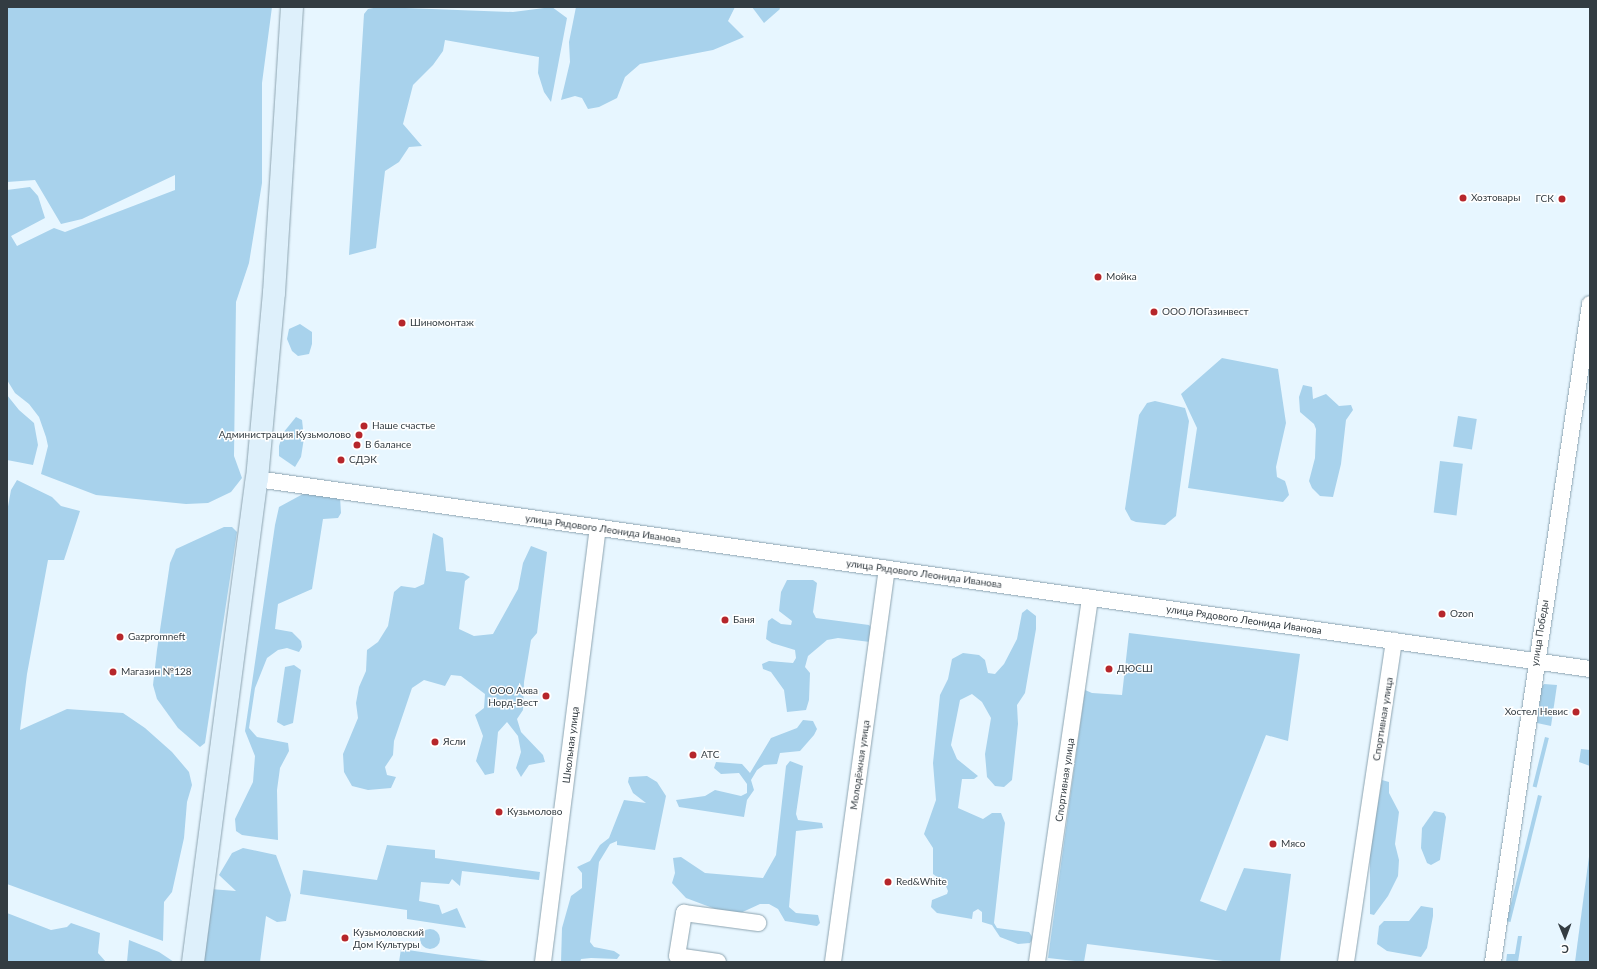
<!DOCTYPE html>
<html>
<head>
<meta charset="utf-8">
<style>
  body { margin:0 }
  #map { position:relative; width:1597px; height:969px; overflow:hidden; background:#e7f6ff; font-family:Lato,sans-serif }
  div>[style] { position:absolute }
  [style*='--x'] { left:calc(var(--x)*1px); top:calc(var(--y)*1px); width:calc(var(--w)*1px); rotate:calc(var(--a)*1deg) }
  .green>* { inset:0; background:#a8d2ec; transform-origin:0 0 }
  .round { border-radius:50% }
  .roads { filter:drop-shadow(0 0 1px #8ca3b0) drop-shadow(0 0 1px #8ca3b0) }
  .minor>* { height:16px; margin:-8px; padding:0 8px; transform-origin:8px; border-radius:8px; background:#fff }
  .secondary>* { height:22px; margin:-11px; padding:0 11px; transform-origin:11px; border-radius:11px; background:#def0fb }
  .dots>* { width:11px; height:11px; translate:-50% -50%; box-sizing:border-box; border:2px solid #fff; border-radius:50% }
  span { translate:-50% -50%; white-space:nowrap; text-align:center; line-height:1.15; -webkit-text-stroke:3px #fff; paint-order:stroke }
  .poi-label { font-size:10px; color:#333c42 }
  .left { translate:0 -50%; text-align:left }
  .right { translate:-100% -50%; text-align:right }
  .street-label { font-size:10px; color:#333c42 }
  .frame { position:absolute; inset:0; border:8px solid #333c42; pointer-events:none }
  .north { position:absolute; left:1545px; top:917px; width:40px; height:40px; -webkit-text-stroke:3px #fff; paint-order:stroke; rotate:179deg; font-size:11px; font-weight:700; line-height:16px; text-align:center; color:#333c42 }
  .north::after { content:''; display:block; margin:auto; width:14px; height:18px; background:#333c42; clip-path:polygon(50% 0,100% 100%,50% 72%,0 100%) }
</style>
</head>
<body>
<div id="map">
  <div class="green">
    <i style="clip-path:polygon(7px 7px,272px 7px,262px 83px,262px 183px,249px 263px,236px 302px,234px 456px,242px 478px,231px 492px,208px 503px,186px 504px,96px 495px,41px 474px,48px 446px,46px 437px,39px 417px,29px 404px,15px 393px,7px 380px,7px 190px,30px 187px,38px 196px,45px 218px,11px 236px,17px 246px,54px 228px,65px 232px,175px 190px,175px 175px,82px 219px,61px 224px,35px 180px,7px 182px)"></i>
    <i style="clip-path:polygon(379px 7px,513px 12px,552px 7px,567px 18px,551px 102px,544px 92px,538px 73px,539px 57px,445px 40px,443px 51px,433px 65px,413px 85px,403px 124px,422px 146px,409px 147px,399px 162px,385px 171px,376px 248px,349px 255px,364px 14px,368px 9px)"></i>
    <i style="clip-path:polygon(576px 7px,735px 7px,728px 21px,744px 37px,713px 50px,640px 64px,625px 77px,617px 98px,599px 107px,588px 109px,582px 98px,575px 96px,561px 100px,570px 62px,569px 42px)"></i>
    <i style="clip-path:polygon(752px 7px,779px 7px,780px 9px,764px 23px)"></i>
    <i style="clip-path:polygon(300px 324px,312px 332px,312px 344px,309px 354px,298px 356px,292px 351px,287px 339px,289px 329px)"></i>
    <i style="clip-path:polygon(1222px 358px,1278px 369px,1286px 423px,1276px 467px,1277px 477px,1285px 481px,1287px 487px,1289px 495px,1283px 502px,1188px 488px,1197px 428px,1181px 394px)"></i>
    <i style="clip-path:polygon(1303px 385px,1312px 387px,1313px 399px,1326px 394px,1339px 406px,1351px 405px,1353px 410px,1346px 420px,1341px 464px,1333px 497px,1320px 496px,1312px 488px,1309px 481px,1315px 458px,1316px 429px,1314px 424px,1300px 412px,1299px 397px)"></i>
    <i style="clip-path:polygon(7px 395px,19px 410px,34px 423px,38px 445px,33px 465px,7px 460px)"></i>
    <i style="clip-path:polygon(1155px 401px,1185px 408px,1189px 421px,1176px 516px,1165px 525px,1136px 522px,1131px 520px,1125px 509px,1139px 415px,1147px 403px)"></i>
    <i style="left:1458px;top:416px;width:19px;height:31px;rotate:9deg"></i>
    <i style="clip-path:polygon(296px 417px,302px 420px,304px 438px,301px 457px,295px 467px,279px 456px,279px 446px,283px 433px)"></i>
    <i style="left:1440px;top:461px;width:23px;height:52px;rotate:7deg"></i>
    <i style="clip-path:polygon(17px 480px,52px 497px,61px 506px,80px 511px,64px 560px,48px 560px,27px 674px,20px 730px,67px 709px,123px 713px,145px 728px,172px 752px,189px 772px,192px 785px,187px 802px,184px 838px,172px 892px,164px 902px,163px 941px,7px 884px,7px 512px,11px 490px)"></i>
    <i style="clip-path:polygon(318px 493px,340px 497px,341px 513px,338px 518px,323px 519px,312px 589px,278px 604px,275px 629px,292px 632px,301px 641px,302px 647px,299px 652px,287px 648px,278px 650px,267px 658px,255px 688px,249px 728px,257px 737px,288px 743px,289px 751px,280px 768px,277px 790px,278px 840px,242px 835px,236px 831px,235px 819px,253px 782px,255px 756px,245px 731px,275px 525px,279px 507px,303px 494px)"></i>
    <i style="clip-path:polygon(224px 527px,232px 527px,237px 532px,205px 743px,200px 747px,178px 728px,157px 699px,153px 685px,157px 650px,170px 563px,176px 549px)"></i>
    <i style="clip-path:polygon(433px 533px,443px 538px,446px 571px,463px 573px,470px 577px,465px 581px,459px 629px,474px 636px,493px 634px,518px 589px,523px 563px,531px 546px,547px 552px,537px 633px,531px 640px,524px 682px,523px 710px,517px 719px,521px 732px,543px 755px,545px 762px,529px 765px,521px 777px,516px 768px,521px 752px,518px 736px,507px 722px,498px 732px,494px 773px,485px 775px,476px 761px,483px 736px,475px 715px,484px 708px,485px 694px,461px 676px,451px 675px,445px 686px,424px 680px,412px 688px,394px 741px,393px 755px,385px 767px,387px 775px,396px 777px,391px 788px,368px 790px,352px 786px,344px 772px,343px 754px,358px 718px,356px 703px,359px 687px,366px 671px,367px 650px,378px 642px,388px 626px,394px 592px,401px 586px,415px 588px,424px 584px)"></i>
    <i style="clip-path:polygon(787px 580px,813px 580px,817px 583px,813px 612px,816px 618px,869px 625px,873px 630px,870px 642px,838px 638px,827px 640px,808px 656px,805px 667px,810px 673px,809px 700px,806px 710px,787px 712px,784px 690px,771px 672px,763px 669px,762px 664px,769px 661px,793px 663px,796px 658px,795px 650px,772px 643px,766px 639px,768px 621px,772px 618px,781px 624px,791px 625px,792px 621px,779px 611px,781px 592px)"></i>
    <i style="clip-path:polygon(1027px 609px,1036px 616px,1036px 629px,1025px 693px,1017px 705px,1018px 724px,1012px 780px,1004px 787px,995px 786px,987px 777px,985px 754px,991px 718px,982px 702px,972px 694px,960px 700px,951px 745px,957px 759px,978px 776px,974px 779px,962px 779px,958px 808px,983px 819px,992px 813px,1001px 813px,1005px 823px,994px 923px,997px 928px,1029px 932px,1033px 938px,1030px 943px,1018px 944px,1000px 937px,992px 925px,982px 922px,982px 912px,978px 909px,973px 912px,972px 919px,937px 913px,931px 907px,932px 900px,947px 894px,948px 891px,944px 882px,933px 874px,933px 848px,924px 834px,936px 800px,933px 763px,940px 695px,948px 679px,952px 659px,963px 653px,979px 655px,985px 660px,988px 673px,995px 674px,1004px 664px,1017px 639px,1022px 613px)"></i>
    <i style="clip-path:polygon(1129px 633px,1300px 654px,1288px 741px,1266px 735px,1200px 901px,1226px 911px,1244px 868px,1291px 874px,1280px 962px,1231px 962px,1087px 944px,1084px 962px,1048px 958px,1085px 690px,1092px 693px,1122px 695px)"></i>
    <i style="clip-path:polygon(294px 665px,301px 670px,293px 723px,284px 726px,277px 722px,285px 667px)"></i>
    <i style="clip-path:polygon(1544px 684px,1557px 685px,1551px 726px,1537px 723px,1541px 688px)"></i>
    <i style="clip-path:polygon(803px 720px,813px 721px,817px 729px,814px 735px,800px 751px,780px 753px,777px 764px,764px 765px,757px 770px,751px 780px,754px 790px,747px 800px,744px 817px,679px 807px,676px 800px,705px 796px,715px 790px,741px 796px,747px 793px,747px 784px,739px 773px,721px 774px,714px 768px,716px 762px,742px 764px,750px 773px,771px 738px,797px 728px)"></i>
    <i style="left:1545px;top:737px;width:4px;height:51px;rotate:14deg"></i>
    <i style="clip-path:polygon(1581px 749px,1590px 750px,1590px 766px,1579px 762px)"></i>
    <i style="clip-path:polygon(790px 761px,803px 766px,796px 814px,798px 820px,822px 823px,823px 828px,796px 831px,789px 907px,796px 913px,818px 915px,820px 923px,817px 926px,785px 921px,778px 909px,769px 904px,760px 904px,734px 916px,686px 898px,672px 883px,675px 873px,673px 858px,681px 857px,705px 873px,763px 878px,776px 855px,786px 766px)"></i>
    <i style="clip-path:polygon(647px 776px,657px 782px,666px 796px,655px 850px,617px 845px,617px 841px,610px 844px,599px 862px,590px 942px,594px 947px,614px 951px,620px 955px,617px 959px,591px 958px,581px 959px,580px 962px,561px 962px,562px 928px,571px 896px,582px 888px,582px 873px,577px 867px,590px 861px,600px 845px,609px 838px,624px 800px,646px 803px,633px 793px,628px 782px,629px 777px)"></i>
    <i style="clip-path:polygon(1382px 780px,1389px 782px,1389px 793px,1399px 812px,1395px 844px,1399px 860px,1398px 876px,1388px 896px,1374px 915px,1370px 914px,1370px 848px)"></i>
    <i style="left:1538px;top:795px;width:4px;height:130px;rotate:14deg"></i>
    <i style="clip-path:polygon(1434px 811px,1444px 813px,1446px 817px,1440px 860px,1431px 865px,1427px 863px,1421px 848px,1422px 828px)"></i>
    <i style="clip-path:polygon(387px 845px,435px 850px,435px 858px,540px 872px,539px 880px,462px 871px,460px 886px,452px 879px,449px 884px,421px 882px,419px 901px,439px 905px,442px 914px,457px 908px,466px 928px,407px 919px,407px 910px,300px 894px,303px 870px,377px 880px)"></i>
    <i style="clip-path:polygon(243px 848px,276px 855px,291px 895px,286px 921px,277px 922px,266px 916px,260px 962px,203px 962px,210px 889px,236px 891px,219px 875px,232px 853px)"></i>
    <i style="clip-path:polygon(1590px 849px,1590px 962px,1575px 962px)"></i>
    <i style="clip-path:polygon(1421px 906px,1433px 908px,1433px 916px,1427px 948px,1421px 957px,1387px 951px,1377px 944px,1379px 926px,1384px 921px,1409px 921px)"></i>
    <i style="clip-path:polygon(7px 913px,51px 930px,67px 927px,71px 923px,100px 933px,98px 953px,106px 962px,7px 962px)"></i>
    <i class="round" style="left:420px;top:929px;width:20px;height:20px"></i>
    <i style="clip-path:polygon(1518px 936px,1522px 936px,1518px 962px,1506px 962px,1507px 954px,1515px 954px)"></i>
    <i style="clip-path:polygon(129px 940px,159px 952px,174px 962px,127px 962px)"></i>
    <i style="clip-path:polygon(401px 949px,442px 955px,497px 962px,399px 962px)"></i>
  </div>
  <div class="roads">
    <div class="minor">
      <i style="--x:257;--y:479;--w:1346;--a:8.11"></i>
      <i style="--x:543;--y:962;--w:437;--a:-82.8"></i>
      <i style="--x:718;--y:962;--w:41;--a:-171.7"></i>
      <i style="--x:677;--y:956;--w:44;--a:-80.8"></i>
      <i style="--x:684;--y:913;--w:75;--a:7.7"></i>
      <i style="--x:833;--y:962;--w:397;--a:-82.2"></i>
      <i style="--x:1037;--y:962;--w:368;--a:-81.7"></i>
      <i style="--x:1346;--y:962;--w:325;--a:-81.5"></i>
      <i style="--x:1493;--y:962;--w:665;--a:-81.61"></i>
    </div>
    <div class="secondary">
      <i style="--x:193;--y:962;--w:487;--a:-82.5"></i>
      <i style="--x:257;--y:479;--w:187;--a:-84.8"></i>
      <i style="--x:274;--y:293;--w:287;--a:-86.4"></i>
    </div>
  </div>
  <div class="dots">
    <i style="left:1463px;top:198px;background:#b6262b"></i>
    <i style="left:1562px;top:199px;background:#b6262b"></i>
    <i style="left:1098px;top:277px;background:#b6262b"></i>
    <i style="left:1154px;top:312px;background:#b6262b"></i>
    <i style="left:402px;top:323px;background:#b6262b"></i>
    <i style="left:364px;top:426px;background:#b6262b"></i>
    <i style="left:359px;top:435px;background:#b6262b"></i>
    <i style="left:357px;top:445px;background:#b6262b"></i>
    <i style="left:341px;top:460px;background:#b6262b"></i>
    <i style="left:1442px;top:614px;background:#b6262b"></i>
    <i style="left:725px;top:620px;background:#b6262b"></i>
    <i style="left:120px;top:637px;background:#b6262b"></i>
    <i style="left:1109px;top:669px;background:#b6262b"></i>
    <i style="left:113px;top:672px;background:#b6262b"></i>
    <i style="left:546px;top:696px;background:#b6262b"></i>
    <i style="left:1576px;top:712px;background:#b6262b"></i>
    <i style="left:435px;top:742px;background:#b6262b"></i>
    <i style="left:693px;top:755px;background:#b6262b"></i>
    <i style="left:499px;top:812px;background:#b6262b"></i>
    <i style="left:1273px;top:844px;background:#b6262b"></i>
    <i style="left:888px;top:882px;background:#b6262b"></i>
    <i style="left:345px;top:938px;background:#b6262b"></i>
  </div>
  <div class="poi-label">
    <span class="left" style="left:1471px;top:198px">Хозтовары</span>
    <span class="right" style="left:1554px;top:199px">ГСК</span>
    <span class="left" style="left:1106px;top:277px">Мойка</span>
    <span class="left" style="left:1162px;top:312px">ООО ЛОГазинвест</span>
    <span class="left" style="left:410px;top:323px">Шиномонтаж</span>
    <span class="left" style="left:372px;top:426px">Наше счастье</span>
    <span class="right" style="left:351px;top:435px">Администрация Кузьмолово</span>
    <span class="left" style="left:365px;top:445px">В балансе</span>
    <span class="left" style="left:349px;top:460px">СДЭК</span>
    <span class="left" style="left:1450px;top:614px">Ozon</span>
    <span class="left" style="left:733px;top:620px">Баня</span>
    <span class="left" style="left:128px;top:637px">Gazpromneft</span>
    <span class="left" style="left:1117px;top:669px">ДЮСШ</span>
    <span class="left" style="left:121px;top:672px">Магазин №128</span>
    <span class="right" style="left:538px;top:696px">ООО Аква<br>Норд-Вест</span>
    <span class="right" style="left:1568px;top:712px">Хостел Невис</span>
    <span class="left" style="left:443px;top:742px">Ясли</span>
    <span class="left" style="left:701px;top:755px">АТС</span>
    <span class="left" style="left:507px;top:812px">Кузьмолово</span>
    <span class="left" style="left:1281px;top:844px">Мясо</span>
    <span class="left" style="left:896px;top:882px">Red&amp;White</span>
    <span class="left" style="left:353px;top:938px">Кузьмоловский<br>Дом Культуры</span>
  </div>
  <div class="street-label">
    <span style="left:603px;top:529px;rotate:8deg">улица Рядового Леонида Иванова</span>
    <span style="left:924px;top:574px;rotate:8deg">улица Рядового Леонида Иванова</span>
    <span style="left:1244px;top:620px;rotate:8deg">улица Рядового Леонида Иванова</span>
    <span style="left:1540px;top:633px;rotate:-81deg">улица Победы</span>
    <span style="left:1383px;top:719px;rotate:-81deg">Спортивная улица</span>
    <span style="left:571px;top:745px;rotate:-83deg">Школьная улица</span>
    <span style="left:860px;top:765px;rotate:-82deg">Молодёжная улица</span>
    <span style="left:1065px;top:780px;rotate:-82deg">Спортивная улица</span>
  </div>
  <div class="frame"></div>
  <div class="north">С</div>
</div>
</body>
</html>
